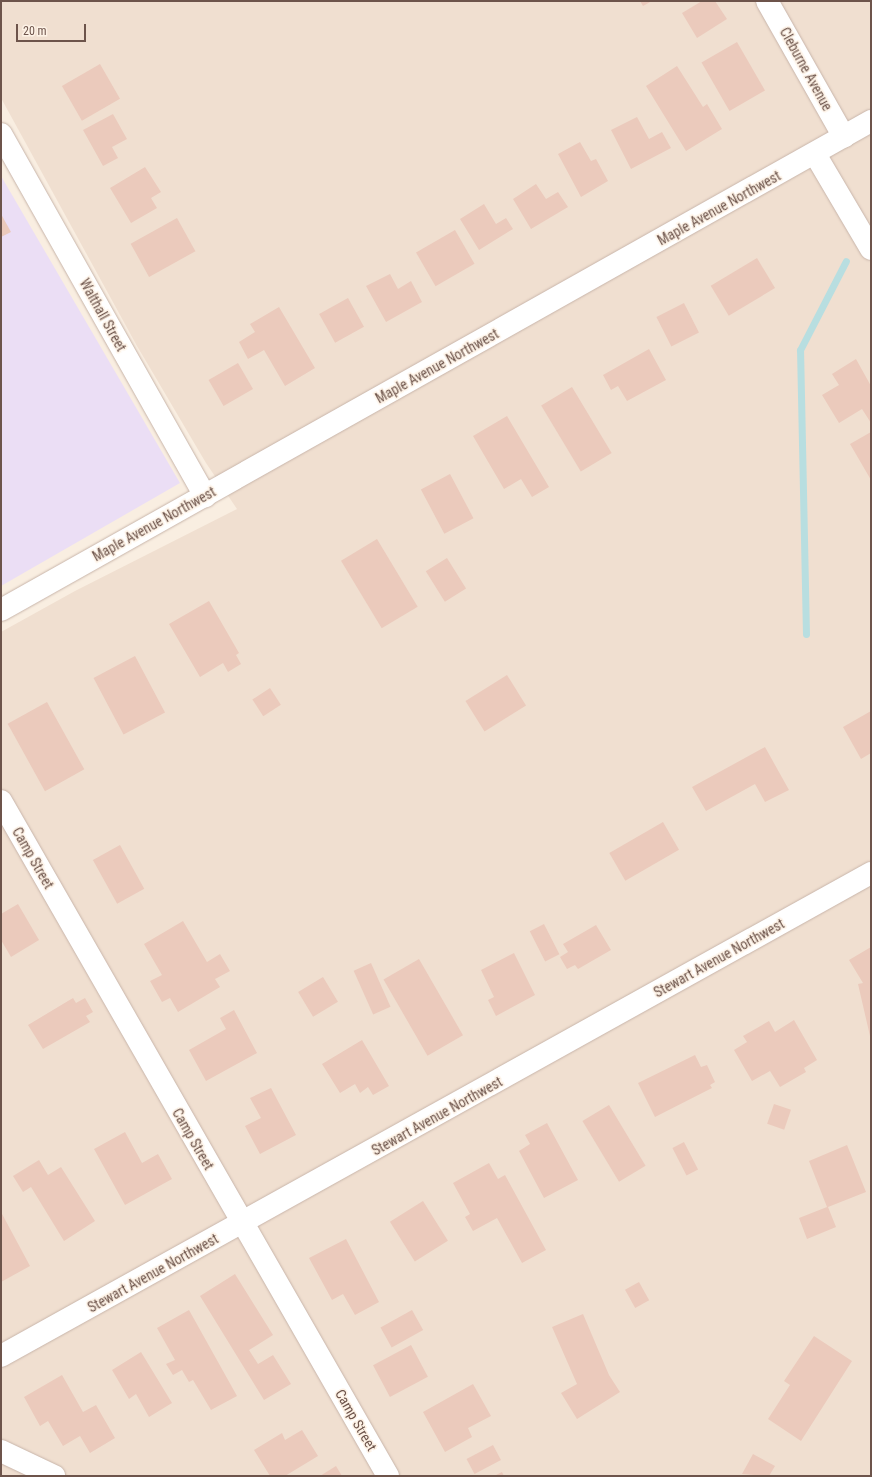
<!DOCTYPE html>
<html>
<head>
<meta charset="utf-8">
<style>
  body { margin:0 }
  #map { position:relative; width:872px; height:1477px; overflow:hidden; background:#f9eee1; font-family:"Roboto Condensed",sans-serif }
  div>[style] { position:absolute }
  [style*='--x'] { left:calc(var(--x)*1px); top:calc(var(--y)*1px); width:calc(var(--w)*1px); rotate:calc(var(--a)*1deg) }
  .residential>* { inset:0; background:#f0dfd0 }
  .education>* { inset:0; background:#ebdef5 }
  .stream>* { height:7px; margin:-3.5px; padding:0 3.5px; transform-origin:3.5px; border-radius:3.5px; background:#b8dee0 }
  .building>* { inset:0; background:#ebcabc; transform-origin:0 0 }
  .roads { filter:drop-shadow(0 0 1px #c8b5aa) drop-shadow(0 0 1px #c8b5aa) }
  .minor>* { height:22px; margin:-11px; padding:0 11px; transform-origin:11px; border-radius:11px; background:#fff }
  span { translate:-50% -50%; white-space:nowrap; text-align:center; line-height:1.15; -webkit-text-stroke:3px #fdf2e6; paint-order:stroke }
  .street-label { font-size:14px; color:#6d544b }
  .frame { position:absolute; inset:0; border:2px solid #6d544b; pointer-events:none }
  .scale { position:absolute; left:16px; top:24px; width:70px; height:18px; box-sizing:border-box; border:2px solid #6d544b; border-top:0; padding-left:5px; font-size:12px; line-height:14px; white-space:nowrap; color:#6d544b; -webkit-text-stroke:3px #fdf2e6; paint-order:stroke }
</style>
</head>
<body>
<div id="map">
  <div class="residential">
    <i style="clip-path:polygon(1px 1px,871px 1px,871px 1476px,1px 1476px,1px 632px,75px 591px,237px 509px,206px 463px,137px 346px,1px 98px)"></i>
  </div>
  <div class="education">
    <i style="clip-path:polygon(1px 176px,180px 483px,1px 586px)"></i>
  </div>
  <div class="stream">
    <i style="--x:806;--y:634;--w:284;--a:-91.2"></i>
    <i style="--x:800;--y:350;--w:100;--a:-62.7"></i>
  </div>
  <div class="building">
    <i style="clip-path:polygon(640px 1px,652px 1px,643px 6px)"></i>
    <i style="clip-path:polygon(702px 1px,715px 1px,727px 19px,697px 38px,682px 13px)"></i>
    <i style="left:737px;top:42px;width:56px;height:41px;rotate:60deg"></i>
    <i style="left:100px;top:64px;width:40px;height:44px;rotate:60deg"></i>
    <i style="clip-path:polygon(677px 66px,703px 107px,707px 104px,722px 129px,686px 151px,646px 86px)"></i>
    <i style="clip-path:polygon(113px 114px,127px 139px,112px 147px,118px 158px,103px 166px,83px 130px)"></i>
    <i style="clip-path:polygon(637px 117px,649px 139px,662px 132px,671px 148px,631px 169px,611px 130px)"></i>
    <i style="clip-path:polygon(580px 142px,591px 161px,596px 159px,608px 181px,581px 197px,558px 154px)"></i>
    <i style="clip-path:polygon(145px 167px,161px 192px,151px 198px,157px 208px,131px 223px,110px 188px)"></i>
    <i style="clip-path:polygon(536px 184px,546px 199px,558px 192px,568px 207px,531px 229px,513px 199px)"></i>
    <i style="clip-path:polygon(484px 204px,496px 224px,506px 218px,513px 229px,479px 250px,460px 219px)"></i>
    <i style="clip-path:polygon(1px 214px,11px 232px,1px 237px)"></i>
    <i style="left:177px;top:218px;width:38px;height:53px;rotate:61deg"></i>
    <i style="left:455px;top:230px;width:39px;height:45px;rotate:60deg"></i>
    <i style="left:757px;top:258px;width:35px;height:54px;rotate:59deg"></i>
    <i style="clip-path:polygon(390px 274px,398px 289px,411px 281px,422px 302px,386px 322px,366px 286px)"></i>
    <i style="left:348px;top:298px;width:33px;height:33px;rotate:61deg"></i>
    <i style="left:684px;top:303px;width:33px;height:31px;rotate:63deg"></i>
    <i style="clip-path:polygon(279px 307px,315px 368px,285px 386px,264px 350px,248px 359px,239px 342px,255px 332px,250px 324px)"></i>
    <i style="clip-path:polygon(649px 349px,666px 380px,627px 401px,618px 386px,611px 390px,603px 375px)"></i>
    <i style="clip-path:polygon(856px 359px,871px 386px,871px 423px,862px 409px,839px 423px,822px 395px,839px 385px,832px 374px)"></i>
    <i style="left:238px;top:363px;width:30px;height:34px;rotate:60deg"></i>
    <i style="left:572px;top:387px;width:77px;height:36px;rotate:59deg"></i>
    <i style="clip-path:polygon(507px 416px,549px 487px,532px 497px,521px 479px,504px 489px,473px 436px)"></i>
    <i style="clip-path:polygon(871px 432px,871px 480px,850px 444px)"></i>
    <i style="left:450px;top:474px;width:50px;height:33px;rotate:62deg"></i>
    <i style="left:377px;top:539px;width:79px;height:42px;rotate:59deg"></i>
    <i style="left:447px;top:558px;width:36px;height:25px;rotate:58deg"></i>
    <i style="clip-path:polygon(209px 601px,239px 653px,236px 655px,241px 664px,228px 672px,223px 663px,200px 677px,169px 624px)"></i>
    <i style="left:135px;top:656px;width:64px;height:47px;rotate:62deg"></i>
    <i style="left:507px;top:675px;width:36px;height:49px;rotate:58deg"></i>
    <i style="left:270px;top:688px;width:20px;height:21px;rotate:57deg"></i>
    <i style="left:47px;top:702px;width:77px;height:45px;rotate:61deg"></i>
    <i style="clip-path:polygon(871px 711px,871px 753px,861px 759px,843px 727px)"></i>
    <i style="clip-path:polygon(765px 747px,789px 790px,765px 802px,755px 784px,706px 811px,692px 787px)"></i>
    <i style="left:663px;top:822px;width:32px;height:62px;rotate:60deg"></i>
    <i style="left:120px;top:845px;width:50px;height:31px;rotate:61deg"></i>
    <i style="clip-path:polygon(18px 904px,39px 940px,11px 957px,1px 940px,1px 914px)"></i>
    <i style="clip-path:polygon(183px 921px,207px 962px,220px 954px,230px 971px,215px 979px,220px 987px,178px 1012px,170px 998px,162px 1002px,150px 981px,162px 975px,144px 944px)"></i>
    <i style="left:544px;top:924px;width:34px;height:16px;rotate:63deg"></i>
    <i style="clip-path:polygon(596px 925px,611px 950px,578px 969px,575px 965px,567px 969px,560px 957px,568px 952px,563px 944px)"></i>
    <i style="clip-path:polygon(871px 947px,871px 1036px,870px 1036px,858px 984px,863px 983px,849px 960px)"></i>
    <i style="clip-path:polygon(514px 953px,535px 995px,496px 1016px,488px 1000px,494px 997px,481px 970px)"></i>
    <i style="left:419px;top:959px;width:88px;height:41px;rotate:60deg"></i>
    <i style="left:371px;top:963px;width:48px;height:19px;rotate:66deg"></i>
    <i style="left:323px;top:977px;width:29px;height:29px;rotate:59deg"></i>
    <i style="clip-path:polygon(73px 998px,76px 1003px,85px 998px,93px 1012px,86px 1016px,90px 1022px,43px 1049px,28px 1025px)"></i>
    <i style="clip-path:polygon(234px 1010px,257px 1053px,206px 1081px,189px 1050px,226px 1029px,220px 1018px)"></i>
    <i style="clip-path:polygon(794px 1020px,817px 1060px,804px 1068px,806px 1072px,780px 1087px,770px 1071px,752px 1081px,734px 1050px,747px 1042px,743px 1036px,769px 1021px,775px 1032px)"></i>
    <i style="clip-path:polygon(362px 1040px,389px 1086px,373px 1095px,368px 1087px,360px 1093px,355px 1084px,340px 1093px,322px 1064px)"></i>
    <i style="clip-path:polygon(695px 1055px,701px 1067px,707px 1065px,715px 1082px,710px 1085px,712px 1088px,655px 1117px,638px 1083px)"></i>
    <i style="clip-path:polygon(271px 1088px,296px 1135px,260px 1154px,245px 1126px,261px 1118px,250px 1098px)"></i>
    <i style="left:774px;top:1104px;width:18px;height:21px;rotate:19deg"></i>
    <i style="left:609px;top:1105px;width:71px;height:31px;rotate:59deg"></i>
    <i style="clip-path:polygon(547px 1123px,578px 1180px,544px 1198px,519px 1151px,530px 1144px,525px 1135px)"></i>
    <i style="clip-path:polygon(125px 1132px,142px 1163px,158px 1154px,172px 1179px,125px 1205px,94px 1149px)"></i>
    <i style="left:684px;top:1142px;width:31px;height:13px;rotate:63deg"></i>
    <i style="clip-path:polygon(847px 1145px,866px 1192px,828px 1207px,836px 1227px,807px 1239px,799px 1218px,827px 1207px,809px 1161px)"></i>
    <i style="clip-path:polygon(39px 1160px,48px 1175px,61px 1167px,95px 1221px,64px 1241px,31px 1187px,23px 1192px,13px 1176px)"></i>
    <i style="clip-path:polygon(489px 1163px,498px 1179px,505px 1175px,546px 1250px,522px 1263px,497px 1218px,473px 1231px,465px 1217px,470px 1214px,453px 1183px)"></i>
    <i style="left:423px;top:1201px;width:47px;height:39px;rotate:58deg"></i>
    <i style="clip-path:polygon(1px 1212px,30px 1266px,1px 1282px)"></i>
    <i style="clip-path:polygon(346px 1239px,379px 1302px,355px 1315px,343px 1294px,332px 1300px,309px 1258px)"></i>
    <i style="clip-path:polygon(235px 1274px,273px 1335px,249px 1350px,258px 1364px,273px 1355px,291px 1384px,264px 1400px,200px 1296px)"></i>
    <i style="left:639px;top:1282px;width:21px;height:16px;rotate:61deg"></i>
    <i style="clip-path:polygon(189px 1310px,237px 1396px,211px 1410px,193px 1380px,189px 1382px,182px 1370px,173px 1375px,166px 1364px,175px 1360px,157px 1328px)"></i>
    <i style="left:412px;top:1310px;width:23px;height:36px;rotate:61deg"></i>
    <i style="clip-path:polygon(583px 1314px,609px 1375px,620px 1392px,577px 1419px,561px 1393px,577px 1384px,552px 1327px)"></i>
    <i style="clip-path:polygon(814px 1336px,852px 1361px,801px 1441px,768px 1419px,790px 1385px,784px 1381px)"></i>
    <i style="left:411px;top:1345px;width:36px;height:43px;rotate:62deg"></i>
    <i style="clip-path:polygon(141px 1352px,172px 1403px,149px 1417px,136px 1394px,129px 1399px,112px 1370px)"></i>
    <i style="clip-path:polygon(62px 1375px,83px 1412px,96px 1405px,115px 1438px,90px 1453px,80px 1436px,63px 1446px,48px 1421px,40px 1426px,24px 1397px)"></i>
    <i style="clip-path:polygon(473px 1384px,491px 1416px,468px 1428px,472px 1437px,445px 1452px,423px 1412px)"></i>
    <i style="clip-path:polygon(302px 1430px,318px 1456px,285px 1476px,270px 1476px,254px 1450px,282px 1433px,285px 1440px)"></i>
    <i style="left:493px;top:1445px;width:17px;height:30px;rotate:62deg"></i>
    <i style="clip-path:polygon(753px 1454px,775px 1466px,769px 1476px,742px 1474px)"></i>
    <i style="clip-path:polygon(336px 1466px,342px 1476px,320px 1476px)"></i>
    <i style="clip-path:polygon(502px 1472px,504px 1476px,494px 1476px)"></i>
  </div>
  <div class="roads">
    <div class="minor">
      <i style="--x:767;--y:1;--w:156;--a:60.5"></i>
      <i style="--x:1;--y:134;--w:416;--a:60.6"></i>
      <i style="--x:815;--y:154;--w:110;--a:59.5"></i>
      <i style="--x:1;--y:610;--w:998;--a:-29.34"></i>
      <i style="--x:1;--y:801;--w:778;--a:60.17"></i>
      <i style="--x:1;--y:1356;--w:995;--a:-29.04"></i>
      <i style="--x:1;--y:1451;--w:59;--a:25.3"></i>
    </div>
  </div>
  <div class="street-label">
    <span style="left:806px;top:69px;rotate:61deg">Cleburne Avenue</span>
    <span style="left:719px;top:208px;rotate:-29deg">Maple Avenue Northwest</span>
    <span style="left:103px;top:315px;rotate:61deg">Walthall Street</span>
    <span style="left:437px;top:366px;rotate:-29deg">Maple Avenue Northwest</span>
    <span style="left:154px;top:524px;rotate:-29deg">Maple Avenue Northwest</span>
    <span style="left:33px;top:858px;rotate:60deg">Camp Street</span>
    <span style="left:719px;top:958px;rotate:-29deg">Stewart Avenue Northwest</span>
    <span style="left:437px;top:1116px;rotate:-29deg">Stewart Avenue Northwest</span>
    <span style="left:193px;top:1139px;rotate:60deg">Camp Street</span>
    <span style="left:153px;top:1273px;rotate:-29deg">Stewart Avenue Northwest</span>
    <span style="left:356px;top:1420px;rotate:60deg">Camp Street</span>
  </div>
  <div class="frame"></div>
  <div class="scale">20 m</div>
</div>
</body>
</html>
